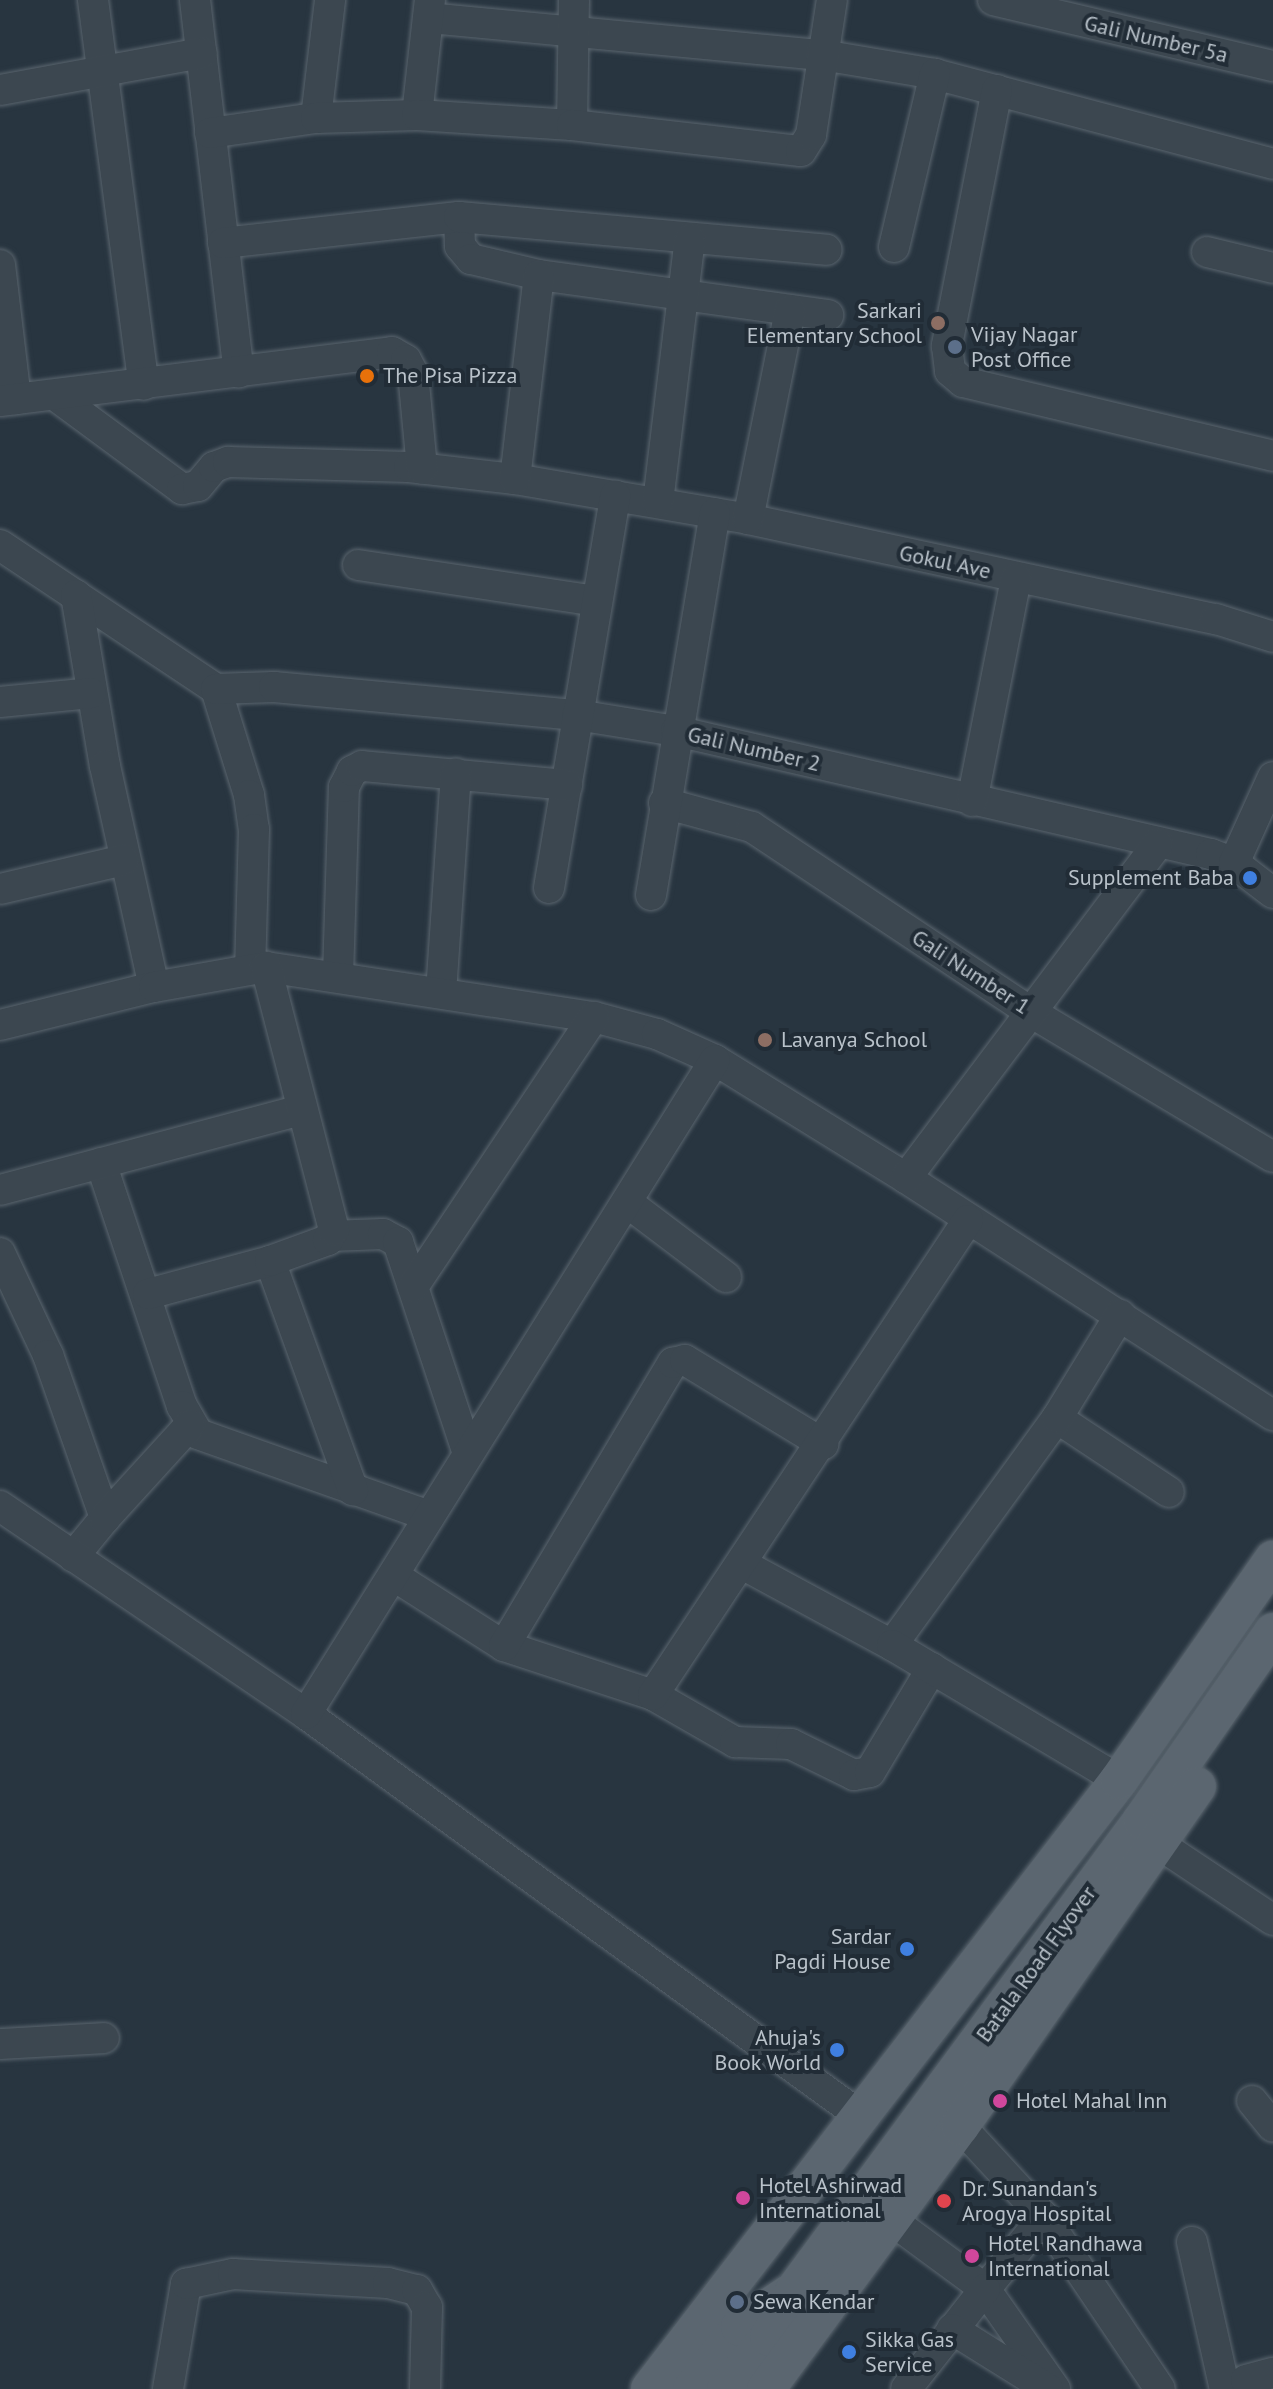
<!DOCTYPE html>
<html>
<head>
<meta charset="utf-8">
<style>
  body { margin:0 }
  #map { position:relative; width:1273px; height:2389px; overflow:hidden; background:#283540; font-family:"PT Sans",sans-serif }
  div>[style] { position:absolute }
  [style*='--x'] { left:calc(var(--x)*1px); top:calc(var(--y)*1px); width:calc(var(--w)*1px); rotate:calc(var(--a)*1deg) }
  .roads { filter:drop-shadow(0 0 2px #5a656e) drop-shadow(0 0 2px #5a656e) }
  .minor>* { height:30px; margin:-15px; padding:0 15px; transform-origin:15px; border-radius:15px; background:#3c4750 }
  .major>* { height:38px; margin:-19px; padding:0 19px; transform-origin:19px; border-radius:19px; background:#5b6670 }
  .dots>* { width:22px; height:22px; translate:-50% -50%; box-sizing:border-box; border:4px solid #212c36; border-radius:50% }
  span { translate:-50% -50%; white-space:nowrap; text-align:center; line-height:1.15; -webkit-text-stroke:8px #212c36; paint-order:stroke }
  .street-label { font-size:22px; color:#b9c2ca }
  .poi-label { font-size:22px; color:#b9c2ca }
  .right { translate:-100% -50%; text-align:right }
  .left { translate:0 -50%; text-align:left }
</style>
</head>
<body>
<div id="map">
  <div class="roads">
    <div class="minor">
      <i style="--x:93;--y:0;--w:388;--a:82.5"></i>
      <i style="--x:195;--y:0;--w:375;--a:83.3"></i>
      <i style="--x:993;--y:0;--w:288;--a:13.3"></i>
      <i style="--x:429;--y:18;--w:395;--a:5.4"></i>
      <i style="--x:822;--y:55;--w:115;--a:9.5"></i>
      <i style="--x:935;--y:74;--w:350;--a:14.9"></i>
      <i style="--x:0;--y:90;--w:205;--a:-10.4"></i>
      <i style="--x:997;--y:90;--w:261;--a:101.1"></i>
      <i style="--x:947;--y:346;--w:25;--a:83"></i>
      <i style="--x:950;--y:371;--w:17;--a:40"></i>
      <i style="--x:963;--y:382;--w:319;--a:13.4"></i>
      <i style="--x:417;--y:115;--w:116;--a:-83.6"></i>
      <i style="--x:316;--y:118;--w:119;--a:-83.2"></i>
      <i style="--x:572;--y:125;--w:125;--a:-89.1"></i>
      <i style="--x:210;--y:133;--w:107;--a:-8.1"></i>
      <i style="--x:316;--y:118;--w:101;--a:-1.7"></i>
      <i style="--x:417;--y:115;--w:155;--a:3.7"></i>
      <i style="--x:572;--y:125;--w:230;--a:6.5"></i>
      <i style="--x:801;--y:151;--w:19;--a:-58"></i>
      <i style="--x:811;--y:135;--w:137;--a:-81.2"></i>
      <i style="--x:459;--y:217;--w:29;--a:88"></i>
      <i style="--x:460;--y:246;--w:17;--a:50"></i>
      <i style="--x:471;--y:259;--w:70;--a:13.2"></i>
      <i style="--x:539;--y:275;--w:292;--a:7.9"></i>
      <i style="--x:223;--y:243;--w:237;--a:-6.3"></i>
      <i style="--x:459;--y:217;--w:369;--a:5.1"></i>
      <i style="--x:894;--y:247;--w:178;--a:-76.7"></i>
      <i style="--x:1207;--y:252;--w:68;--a:13.6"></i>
      <i style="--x:0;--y:265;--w:135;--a:83.2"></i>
      <i style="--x:56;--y:396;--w:157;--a:36.4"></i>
      <i style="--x:182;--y:489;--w:16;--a:-11"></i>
      <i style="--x:198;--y:486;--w:25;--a:-50"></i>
      <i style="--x:214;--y:467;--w:15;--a:-20"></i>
      <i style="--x:228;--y:462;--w:181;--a:1.6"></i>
      <i style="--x:409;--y:467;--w:107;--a:6.5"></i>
      <i style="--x:515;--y:479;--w:236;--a:9.7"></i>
      <i style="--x:748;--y:519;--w:479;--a:12.1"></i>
      <i style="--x:1216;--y:619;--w:60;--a:17.5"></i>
      <i style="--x:0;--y:401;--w:395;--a:-7.1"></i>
      <i style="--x:392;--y:352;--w:16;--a:30"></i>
      <i style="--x:406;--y:360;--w:15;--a:62"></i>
      <i style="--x:413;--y:373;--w:96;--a:84.6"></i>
      <i style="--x:515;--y:479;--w:205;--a:-83.3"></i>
      <i style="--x:658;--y:502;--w:265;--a:-83.1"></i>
      <i style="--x:748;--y:519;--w:213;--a:-78.6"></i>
      <i style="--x:0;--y:545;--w:260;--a:33.7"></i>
      <i style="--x:216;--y:689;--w:111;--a:72.7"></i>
      <i style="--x:249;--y:795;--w:34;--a:82"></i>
      <i style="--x:254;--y:829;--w:139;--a:91.6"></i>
      <i style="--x:358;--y:565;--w:241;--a:8.6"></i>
      <i style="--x:76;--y:595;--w:173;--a:80.4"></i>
      <i style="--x:105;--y:766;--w:226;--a:77.5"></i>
      <i style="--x:216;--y:689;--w:58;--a:-2"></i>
      <i style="--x:274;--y:687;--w:304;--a:5.3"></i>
      <i style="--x:577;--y:715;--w:100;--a:9.2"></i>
      <i style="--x:676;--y:731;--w:549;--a:12.95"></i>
      <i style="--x:1211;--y:854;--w:25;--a:21"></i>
      <i style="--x:1234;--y:863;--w:49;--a:37.6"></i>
      <i style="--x:0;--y:702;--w:91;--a:-5.6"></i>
      <i style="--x:972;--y:801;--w:227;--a:-78.8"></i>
      <i style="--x:664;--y:803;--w:91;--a:15.3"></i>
      <i style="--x:752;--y:827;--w:333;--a:33.6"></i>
      <i style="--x:1029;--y:1011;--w:284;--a:30.9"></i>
      <i style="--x:1234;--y:863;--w:94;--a:-65.6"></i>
      <i style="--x:549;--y:888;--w:398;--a:-80.4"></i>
      <i style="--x:0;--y:889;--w:127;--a:-13.2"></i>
      <i style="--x:651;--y:895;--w:387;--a:-80.5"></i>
      <i style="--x:338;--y:976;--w:189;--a:-88.2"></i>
      <i style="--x:344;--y:787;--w:18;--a:-63"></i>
      <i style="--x:352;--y:771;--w:11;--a:-27"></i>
      <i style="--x:362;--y:766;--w:206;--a:5.3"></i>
      <i style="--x:441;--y:993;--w:220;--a:-86.1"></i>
      <i style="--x:0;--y:1025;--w:159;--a:-13.9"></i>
      <i style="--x:154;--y:987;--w:114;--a:-10.1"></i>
      <i style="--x:266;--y:967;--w:332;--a:8.7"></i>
      <i style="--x:594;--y:1017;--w:65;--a:15.1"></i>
      <i style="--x:657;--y:1034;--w:64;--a:24.1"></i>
      <i style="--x:715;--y:1060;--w:225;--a:31.7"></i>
      <i style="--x:906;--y:1178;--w:437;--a:32.9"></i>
      <i style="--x:101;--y:1163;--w:256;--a:71.6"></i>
      <i style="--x:182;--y:1406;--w:32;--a:60"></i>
      <i style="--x:198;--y:1434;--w:245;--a:19.5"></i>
      <i style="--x:906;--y:1178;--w:418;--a:-53"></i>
      <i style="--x:0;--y:1190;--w:310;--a:-14.9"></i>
      <i style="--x:628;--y:1203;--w:123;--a:37.1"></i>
      <i style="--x:330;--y:1236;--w:53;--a:-2.2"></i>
      <i style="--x:383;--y:1234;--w:17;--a:28"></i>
      <i style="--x:398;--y:1242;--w:223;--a:71.7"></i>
      <i style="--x:0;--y:1253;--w:113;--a:64.8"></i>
      <i style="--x:48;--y:1355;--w:173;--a:70.7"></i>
      <i style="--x:105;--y:1518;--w:50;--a:129.4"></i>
      <i style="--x:270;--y:1261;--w:244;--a:70.1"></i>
      <i style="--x:413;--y:1287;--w:325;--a:-56.2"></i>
      <i style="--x:148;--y:1294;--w:126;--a:-15.1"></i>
      <i style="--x:270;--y:1261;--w:62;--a:-19.9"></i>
      <i style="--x:328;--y:1240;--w:12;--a:-59"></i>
      <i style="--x:334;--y:1230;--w:272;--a:-104.5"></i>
      <i style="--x:1057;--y:1418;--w:134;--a:33.5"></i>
      <i style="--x:0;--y:1506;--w:370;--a:34.2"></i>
      <i style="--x:306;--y:1714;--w:687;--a:35.94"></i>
      <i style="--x:105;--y:1518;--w:126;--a:-47.6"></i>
      <i style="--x:742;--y:1564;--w:170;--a:28.4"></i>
      <i style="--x:892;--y:1645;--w:281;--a:-54"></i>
      <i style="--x:1057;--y:1418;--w:121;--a:-58.5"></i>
      <i style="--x:394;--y:1576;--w:130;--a:32.5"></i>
      <i style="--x:504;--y:1646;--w:157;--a:18.2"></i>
      <i style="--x:653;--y:1695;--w:95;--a:29.8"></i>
      <i style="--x:735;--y:1742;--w:56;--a:2"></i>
      <i style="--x:791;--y:1744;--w:70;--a:26.2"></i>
      <i style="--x:854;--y:1775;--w:16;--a:-11"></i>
      <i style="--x:870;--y:1772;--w:121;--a:-59.2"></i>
      <i style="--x:892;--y:1645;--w:264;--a:30.7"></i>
      <i style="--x:504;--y:1646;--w:330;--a:-59.2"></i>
      <i style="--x:673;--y:1363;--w:12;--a:-14"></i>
      <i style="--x:685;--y:1360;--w:162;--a:31.3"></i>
      <i style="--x:653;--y:1695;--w:570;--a:-56.45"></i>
      <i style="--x:306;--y:1714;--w:771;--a:-57.98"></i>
      <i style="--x:1159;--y:1844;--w:137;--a:33.7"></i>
      <i style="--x:0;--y:2044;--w:104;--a:-3.3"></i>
      <i style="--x:1252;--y:2101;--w:33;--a:51"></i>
      <i style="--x:960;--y:2126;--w:124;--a:47.3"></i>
      <i style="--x:1044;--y:2217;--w:207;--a:56"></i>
      <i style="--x:1044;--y:2217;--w:93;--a:129.3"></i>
      <i style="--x:985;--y:2289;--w:122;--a:55"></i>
      <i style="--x:890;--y:2219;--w:118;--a:36.4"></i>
      <i style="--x:985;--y:2289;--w:127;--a:128.3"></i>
      <i style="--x:1192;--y:2242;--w:147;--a:77.4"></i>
      <i style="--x:952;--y:2329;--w:113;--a:32"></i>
      <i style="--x:168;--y:2389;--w:107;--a:-80.3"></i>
      <i style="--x:186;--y:2284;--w:48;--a:-12"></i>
      <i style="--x:233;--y:2274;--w:155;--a:3.3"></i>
      <i style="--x:388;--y:2283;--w:30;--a:14"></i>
      <i style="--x:417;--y:2290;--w:20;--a:60"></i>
      <i style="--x:427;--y:2307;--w:82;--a:91.4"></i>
      <i style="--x:1249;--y:2389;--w:9;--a:-108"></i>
      <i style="--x:1246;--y:2380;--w:28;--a:-15"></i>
    </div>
    <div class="major">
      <i style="--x:650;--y:2389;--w:769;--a:-52.4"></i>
      <i style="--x:1119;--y:1780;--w:269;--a:-55"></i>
      <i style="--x:692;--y:2389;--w:78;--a:-52.3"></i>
      <i style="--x:740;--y:2327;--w:59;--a:-34"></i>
      <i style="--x:726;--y:2389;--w:67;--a:-50.4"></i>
      <i style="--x:769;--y:2337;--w:52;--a:-61.5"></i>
      <i style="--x:794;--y:2291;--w:586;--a:-53.54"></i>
      <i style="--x:1142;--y:1820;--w:229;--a:-55.1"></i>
      <i style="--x:766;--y:2389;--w:327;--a:-53.6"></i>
      <i style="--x:960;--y:2126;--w:414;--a:-55.1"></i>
    </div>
  </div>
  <div class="dots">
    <i style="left:938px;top:323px;background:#8d6e63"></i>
    <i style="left:955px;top:347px;background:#5c6f8a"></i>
    <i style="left:367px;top:376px;background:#e8710a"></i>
    <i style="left:1250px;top:878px;background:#3f7fe0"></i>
    <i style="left:765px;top:1040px;background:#8d6e63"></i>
    <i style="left:907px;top:1949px;background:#3f7fe0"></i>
    <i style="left:837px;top:2050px;background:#3f7fe0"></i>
    <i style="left:1000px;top:2101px;background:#d1479c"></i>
    <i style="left:743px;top:2198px;background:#d1479c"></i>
    <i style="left:944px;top:2201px;background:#e0444e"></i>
    <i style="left:972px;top:2256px;background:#d1479c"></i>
    <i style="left:737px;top:2302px;background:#5c6f8a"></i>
    <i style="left:849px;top:2352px;background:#3f7fe0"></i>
  </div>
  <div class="street-label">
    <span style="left:1156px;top:39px;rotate:13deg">Gali Number 5a</span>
    <span style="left:945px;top:562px;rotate:12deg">Gokul Ave</span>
    <span style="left:754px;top:749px;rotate:13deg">Gali Number 2</span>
    <span style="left:971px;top:972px;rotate:33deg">Gali Number 1</span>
    <span style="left:1036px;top:1964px;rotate:-54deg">Batala Road Flyover</span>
  </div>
  <div class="poi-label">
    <span class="right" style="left:922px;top:323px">Sarkari<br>Elementary School</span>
    <span class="left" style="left:971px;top:347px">Vijay Nagar<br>Post Office</span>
    <span class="left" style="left:383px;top:376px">The Pisa Pizza</span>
    <span class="right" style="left:1234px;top:878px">Supplement Baba</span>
    <span class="left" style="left:781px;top:1040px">Lavanya School</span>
    <span class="right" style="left:891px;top:1949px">Sardar<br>Pagdi House</span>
    <span class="right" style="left:821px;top:2050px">Ahuja's<br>Book World</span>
    <span class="left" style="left:1016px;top:2101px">Hotel Mahal Inn</span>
    <span class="left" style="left:759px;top:2198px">Hotel Ashirwad<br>International</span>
    <span class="left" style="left:962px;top:2201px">Dr. Sunandan's<br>Arogya Hospital</span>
    <span class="left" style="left:988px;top:2256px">Hotel Randhawa<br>International</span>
    <span class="left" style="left:753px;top:2302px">Sewa Kendar</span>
    <span class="left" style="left:865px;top:2352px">Sikka Gas<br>Service</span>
  </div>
</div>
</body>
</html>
